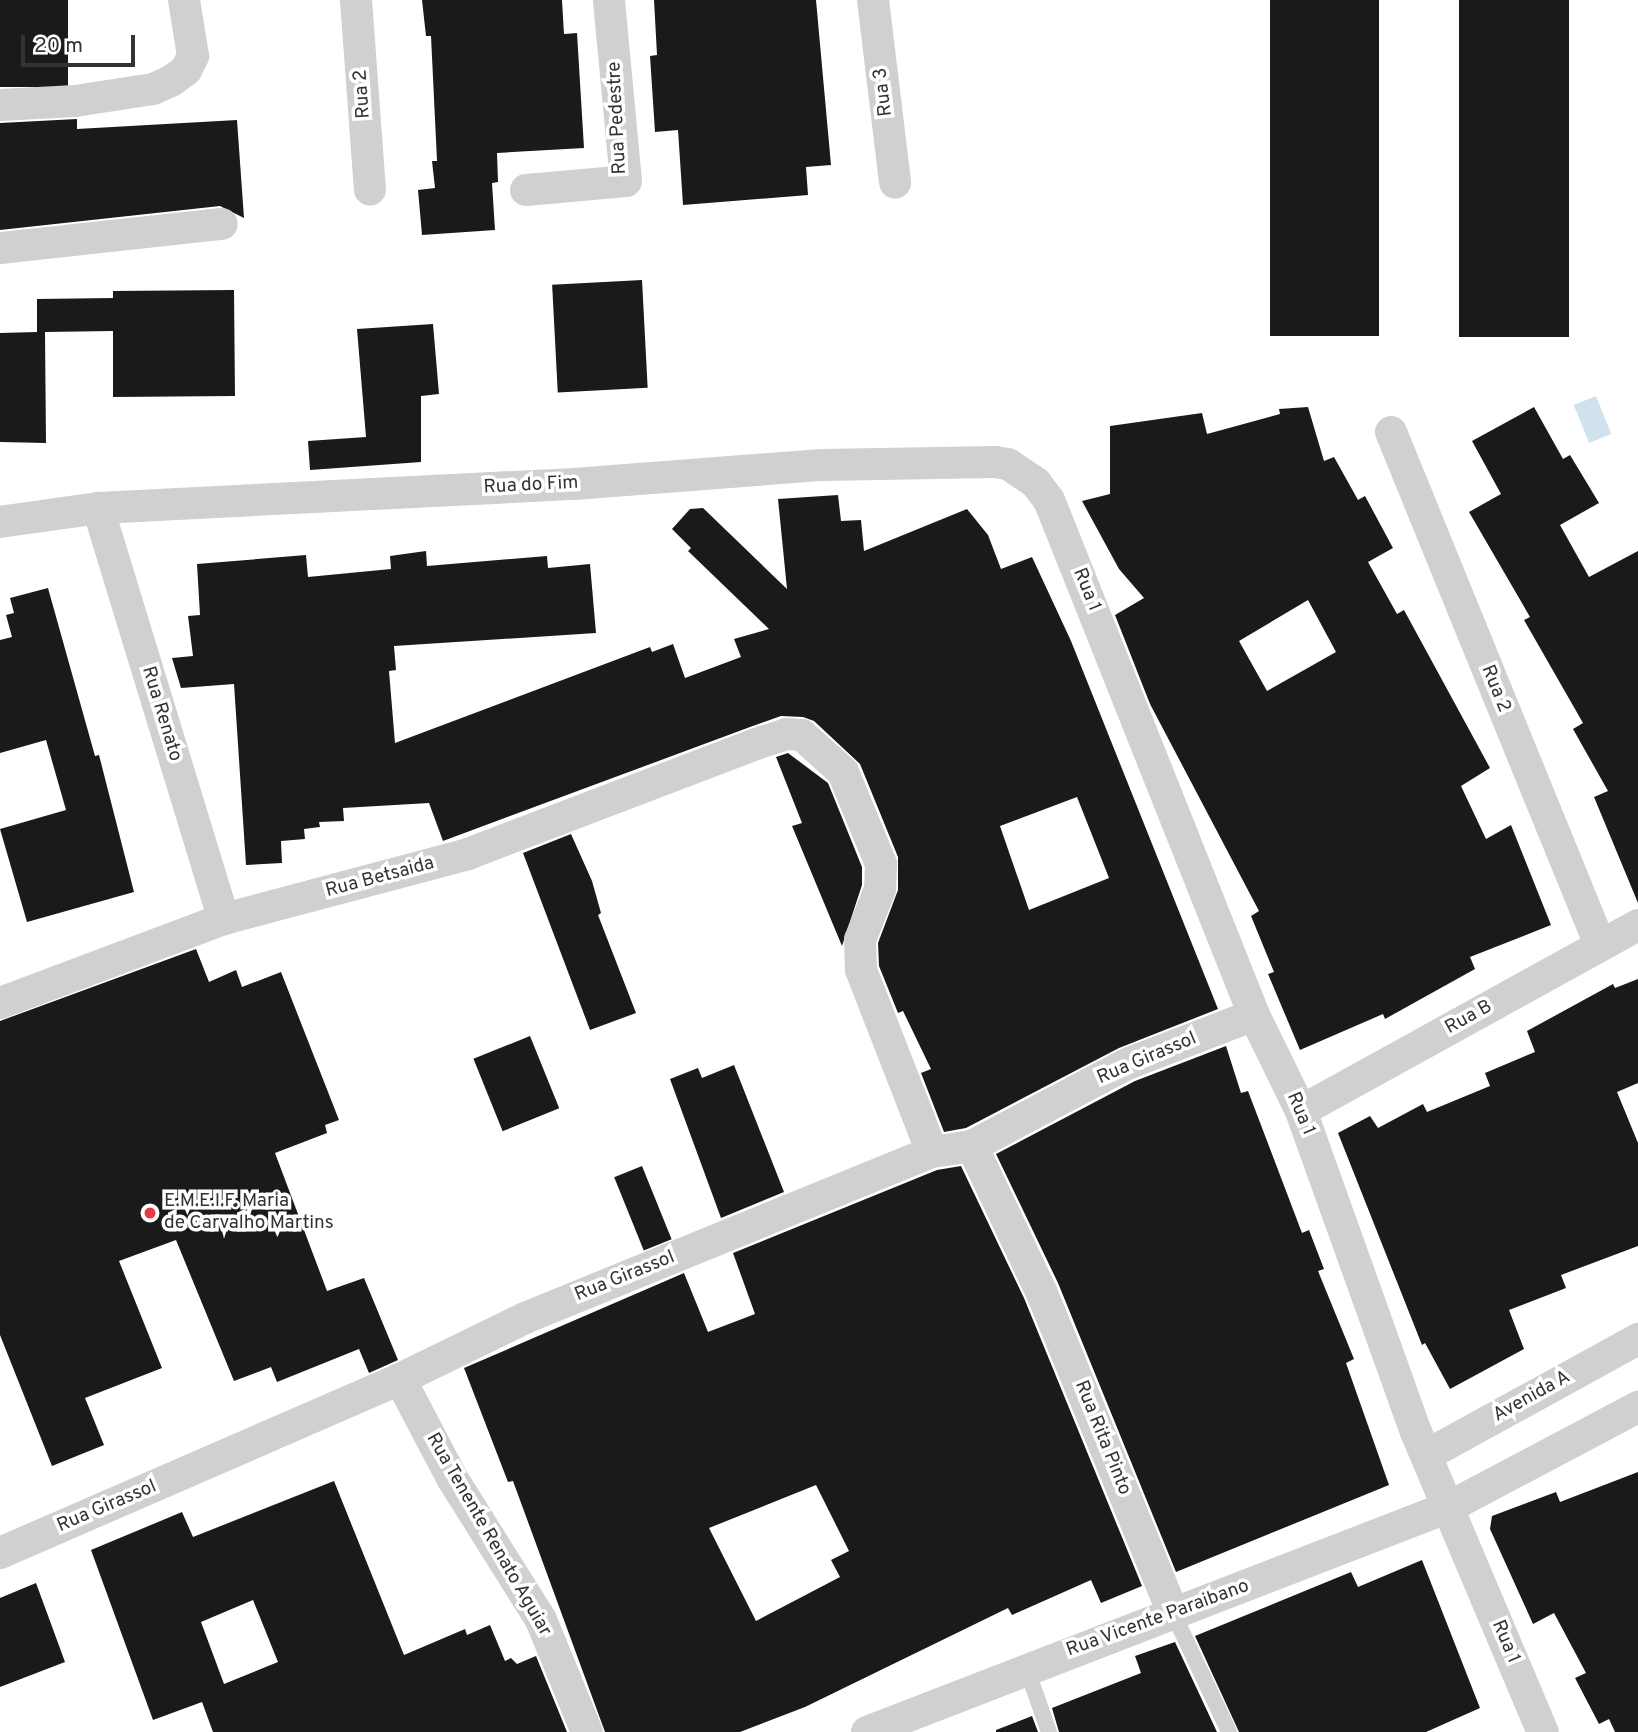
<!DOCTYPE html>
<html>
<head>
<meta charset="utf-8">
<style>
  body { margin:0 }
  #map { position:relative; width:1638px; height:1732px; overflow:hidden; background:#fff; font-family:Overpass,sans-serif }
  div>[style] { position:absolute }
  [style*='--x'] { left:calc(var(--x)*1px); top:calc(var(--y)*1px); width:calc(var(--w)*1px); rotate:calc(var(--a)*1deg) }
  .water>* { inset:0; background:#cfe2ee; transform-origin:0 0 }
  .building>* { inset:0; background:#1a1a1a; transform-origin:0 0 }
  .service>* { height:16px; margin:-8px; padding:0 8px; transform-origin:8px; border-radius:8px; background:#d0d0d0 }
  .minor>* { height:32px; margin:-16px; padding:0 16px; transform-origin:16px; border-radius:16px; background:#d0d0d0 }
  .dots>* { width:19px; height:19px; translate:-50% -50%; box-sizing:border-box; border:4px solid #fff; border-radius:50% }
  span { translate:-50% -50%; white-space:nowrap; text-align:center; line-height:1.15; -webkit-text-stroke:7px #fff; paint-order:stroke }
  .street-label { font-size:19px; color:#333 }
  .poi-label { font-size:19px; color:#333 }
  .left { translate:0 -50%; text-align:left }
  .scale { position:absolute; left:21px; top:35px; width:114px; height:32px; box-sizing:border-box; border:4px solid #333; border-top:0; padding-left:9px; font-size:21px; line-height:24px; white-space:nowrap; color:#333; -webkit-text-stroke:5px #fff; paint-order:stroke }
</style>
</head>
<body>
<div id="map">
  <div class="water">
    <i style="left:1596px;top:396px;width:41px;height:24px;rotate:68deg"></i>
  </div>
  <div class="building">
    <i style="left:0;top:0;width:68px;height:87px"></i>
    <i style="clip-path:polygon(422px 0,562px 0,564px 34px,577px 33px,584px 148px,497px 153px,498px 182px,492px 183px,495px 230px,422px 235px,418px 190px,435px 188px,432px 161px,437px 161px,431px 36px,426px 36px)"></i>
    <i style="clip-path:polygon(654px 0,816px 0,831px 165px,806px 167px,808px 195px,683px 205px,678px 130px,655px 132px,650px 56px,657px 55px)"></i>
    <i style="left:1270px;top:0;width:109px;height:336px"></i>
    <i style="left:1459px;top:0;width:110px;height:337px"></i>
    <i style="clip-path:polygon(77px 119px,77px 129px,237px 120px,244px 218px,220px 206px,0 230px,0 123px)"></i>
    <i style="left:642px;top:280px;width:108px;height:90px;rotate:87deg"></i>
    <i style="clip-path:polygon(234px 290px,235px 396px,113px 397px,113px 331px,45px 332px,46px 443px,0 442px,0 333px,37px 332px,37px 299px,113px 298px,113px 291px)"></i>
    <i style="clip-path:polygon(433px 324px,439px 394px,421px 396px,421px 462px,310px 470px,308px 441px,366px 437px,357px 329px)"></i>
    <i style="clip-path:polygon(evenodd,1308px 407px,1324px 461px,1334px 457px,1358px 500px,1365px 496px,1393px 548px,1368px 562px,1397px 614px,1404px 610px,1490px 768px,1461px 786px,1486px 839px,1511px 825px,1551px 925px,1470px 957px,1475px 969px,1385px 1019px,1383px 1014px,1300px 1050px,1268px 974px,1274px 972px,1251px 916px,1259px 911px,1150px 704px,1115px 615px,1144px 598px,1119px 569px,1082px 501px,1110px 494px,1110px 426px,1202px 413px,1207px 434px,1280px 414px,1279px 409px,1308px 407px,1308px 600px,1336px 652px,1267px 691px,1239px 641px,1308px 600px)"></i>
    <i style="clip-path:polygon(1534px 407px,1563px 459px,1570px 455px,1599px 503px,1560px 525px,1589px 577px,1638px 551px,1638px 903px,1594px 797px,1608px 791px,1573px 729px,1583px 723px,1524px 620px,1530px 617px,1469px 512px,1501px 494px,1472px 441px)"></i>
    <i style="clip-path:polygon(evenodd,838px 495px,841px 521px,861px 520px,864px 551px,967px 509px,988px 535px,1001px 569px,1032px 557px,1071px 641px,1218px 1009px,1119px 1048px,966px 1128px,944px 1132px,921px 1073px,931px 1069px,903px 1011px,898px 1013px,879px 966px,878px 943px,898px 890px,898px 857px,860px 764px,814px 721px,803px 717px,781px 716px,750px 727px,443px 841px,429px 803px,343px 808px,344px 821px,319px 822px,320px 827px,304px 829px,305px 839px,281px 841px,282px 863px,246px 865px,234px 684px,181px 688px,172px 658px,193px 656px,188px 616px,200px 615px,197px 564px,306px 555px,308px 577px,391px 569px,390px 556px,426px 551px,427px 566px,547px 556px,548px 568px,590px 564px,596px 633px,394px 646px,396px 670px,389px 671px,395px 743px,650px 647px,652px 652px,673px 644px,685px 678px,741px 657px,734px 639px,769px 629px,688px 551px,691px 548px,672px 529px,690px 509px,703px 508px,787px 589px,778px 499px,838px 495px,1077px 797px,1109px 878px,1029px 910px,1000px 826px,1077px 797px)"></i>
    <i style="clip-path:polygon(48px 588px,95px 756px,99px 755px,134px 892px,27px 922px,0 829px,66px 810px,46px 740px,0 753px,0 640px,12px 637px,6px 615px,14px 613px,10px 598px)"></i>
    <i style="clip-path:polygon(788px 753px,828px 783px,862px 867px,862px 885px,842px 946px,792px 826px,802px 823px,776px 757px)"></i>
    <i style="clip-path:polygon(571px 834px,592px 881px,601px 913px,598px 915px,636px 1013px,590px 1030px,523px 853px)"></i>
    <i style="clip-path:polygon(196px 949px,209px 982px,236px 970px,242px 987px,281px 972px,339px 1120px,325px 1125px,327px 1133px,275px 1153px,327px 1291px,364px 1278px,398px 1360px,369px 1373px,359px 1349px,277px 1382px,271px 1367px,234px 1381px,176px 1240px,119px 1261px,162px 1368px,85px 1398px,104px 1445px,52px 1466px,0 1335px,0 1021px)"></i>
    <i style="clip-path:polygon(1638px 979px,1638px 1083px,1617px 1092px,1638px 1143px,1638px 1246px,1561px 1275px,1566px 1288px,1509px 1310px,1524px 1349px,1450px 1389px,1425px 1343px,1422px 1345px,1338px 1133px,1370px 1116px,1378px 1128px,1423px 1104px,1427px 1112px,1490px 1086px,1485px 1073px,1535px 1052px,1527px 1031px,1613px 984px,1615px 988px)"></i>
    <i style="left:530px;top:1036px;width:78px;height:61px;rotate:68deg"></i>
    <i style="clip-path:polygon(1226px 1046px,1241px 1093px,1248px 1091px,1302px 1233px,1309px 1230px,1324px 1269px,1318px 1271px,1354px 1359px,1346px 1363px,1389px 1485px,1176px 1572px,1058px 1283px,996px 1154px,1135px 1081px)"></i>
    <i style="clip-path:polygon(734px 1065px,784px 1192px,721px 1218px,670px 1079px,698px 1068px,702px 1078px)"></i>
    <i style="left:642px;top:1166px;width:79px;height:30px;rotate:68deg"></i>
    <i style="clip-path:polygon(evenodd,961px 1166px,1024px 1298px,1142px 1586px,1101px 1603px,1091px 1580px,1012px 1615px,1008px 1608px,805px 1707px,740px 1732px,605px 1732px,513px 1481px,508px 1482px,464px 1368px,684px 1273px,708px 1332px,755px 1314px,733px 1253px,937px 1170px,961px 1166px,816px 1485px,849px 1551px,831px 1560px,840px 1577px,756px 1621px,709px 1528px,816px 1485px)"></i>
    <i style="clip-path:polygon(1638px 1472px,1638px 1732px,1615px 1732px,1609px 1719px,1599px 1724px,1575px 1678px,1586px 1673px,1554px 1613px,1533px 1624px,1490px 1529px,1492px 1516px,1556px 1492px,1560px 1502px)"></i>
    <i style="clip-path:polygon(evenodd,334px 1481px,404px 1655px,465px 1629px,467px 1635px,490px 1625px,505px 1661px,511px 1658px,517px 1664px,536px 1656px,567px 1732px,213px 1732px,202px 1702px,153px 1720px,91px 1550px,182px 1512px,193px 1537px,334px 1481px,253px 1600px,278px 1662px,224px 1684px,201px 1622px,253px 1600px)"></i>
    <i style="clip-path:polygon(1422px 1560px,1480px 1708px,1426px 1732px,1239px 1732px,1195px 1636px,1351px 1572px,1358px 1587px)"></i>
    <i style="clip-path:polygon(36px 1583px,65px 1662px,0 1687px,0 1598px)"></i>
    <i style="clip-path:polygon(1175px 1642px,1217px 1732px,1059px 1732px,1052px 1708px,1141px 1673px,1135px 1656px)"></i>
    <i style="clip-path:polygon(1032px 1716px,1038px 1732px,996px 1732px,996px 1730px)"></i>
  </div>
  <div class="service">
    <i style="--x:1174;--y:1615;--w:129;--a:64.8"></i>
    <i style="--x:1026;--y:1667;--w:69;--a:70.5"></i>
  </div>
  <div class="minor">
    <i style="--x:356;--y:0;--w:190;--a:85.8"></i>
    <i style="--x:873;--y:0;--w:184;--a:83.1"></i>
    <i style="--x:0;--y:105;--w:75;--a:-3.1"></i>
    <i style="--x:75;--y:101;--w:79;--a:-8.7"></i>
    <i style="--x:153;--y:89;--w:20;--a:-24"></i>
    <i style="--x:171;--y:81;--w:19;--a:-36"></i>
    <i style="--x:186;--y:70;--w:16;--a:-63"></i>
    <i style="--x:193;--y:56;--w:57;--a:-99.1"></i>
    <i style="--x:526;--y:190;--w:100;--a:-5.1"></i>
    <i style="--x:626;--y:181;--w:182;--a:-95.4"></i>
    <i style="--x:0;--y:248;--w:223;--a:-6.2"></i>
    <i style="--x:1391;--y:432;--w:554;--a:67.83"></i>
    <i style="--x:98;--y:508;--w:430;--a:73"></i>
    <i style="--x:0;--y:522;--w:99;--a:-8.1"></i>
    <i style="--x:98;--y:508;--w:477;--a:-2.9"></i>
    <i style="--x:574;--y:484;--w:249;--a:-4.4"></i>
    <i style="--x:822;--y:465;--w:173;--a:-1"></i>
    <i style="--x:995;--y:462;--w:13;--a:9"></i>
    <i style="--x:1008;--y:464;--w:34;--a:34"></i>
    <i style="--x:1036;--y:483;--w:21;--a:53"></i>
    <i style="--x:1049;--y:500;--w:554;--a:68.29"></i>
    <i style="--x:1254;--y:1015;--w:107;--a:63.9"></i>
    <i style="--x:1301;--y:1111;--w:341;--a:70.3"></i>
    <i style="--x:1416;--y:1432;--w:326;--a:67.1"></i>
    <i style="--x:0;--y:1003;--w:239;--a:-20.6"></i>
    <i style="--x:224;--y:919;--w:253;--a:-14.9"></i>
    <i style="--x:468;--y:854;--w:308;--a:-20.9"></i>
    <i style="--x:756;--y:744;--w:32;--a:-18"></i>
    <i style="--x:786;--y:734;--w:16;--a:4"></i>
    <i style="--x:802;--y:735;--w:55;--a:42.1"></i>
    <i style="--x:843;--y:772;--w:100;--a:67.6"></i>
    <i style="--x:881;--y:864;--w:25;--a:92"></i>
    <i style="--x:880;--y:889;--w:55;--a:111.4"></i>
    <i style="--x:860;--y:940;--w:30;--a:88"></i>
    <i style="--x:861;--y:970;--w:195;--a:68.7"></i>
    <i style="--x:1301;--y:1111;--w:385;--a:-28.9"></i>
    <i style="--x:972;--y:1146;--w:161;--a:64.6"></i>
    <i style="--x:1041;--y:1291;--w:350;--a:67.7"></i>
    <i style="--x:400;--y:1379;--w:112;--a:62.3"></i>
    <i style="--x:452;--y:1478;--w:168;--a:57.9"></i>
    <i style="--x:541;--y:1620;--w:121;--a:67.7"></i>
    <i style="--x:1427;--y:1455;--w:241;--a:-28.8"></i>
    <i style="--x:0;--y:1553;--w:436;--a:-23.5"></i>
    <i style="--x:400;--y:1379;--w:139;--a:-26"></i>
    <i style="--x:525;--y:1318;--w:440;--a:-22.2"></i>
    <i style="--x:932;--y:1152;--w:40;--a:-8.5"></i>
    <i style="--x:972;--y:1146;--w:175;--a:-27.9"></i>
    <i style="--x:1127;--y:1064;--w:136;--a:-21.1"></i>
    <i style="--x:867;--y:1732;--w:624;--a:-21.14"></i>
    <i style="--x:1449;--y:1507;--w:214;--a:-27.9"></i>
  </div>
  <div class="dots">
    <i style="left:150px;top:1213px;background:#e63946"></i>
  </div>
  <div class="street-label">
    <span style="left:884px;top:92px;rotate:-97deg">Rua 3</span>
    <span style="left:363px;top:94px;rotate:-94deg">Rua 2</span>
    <span style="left:618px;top:118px;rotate:-93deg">Rua Pedestre</span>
    <span style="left:531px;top:486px;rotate:-3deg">Rua do Fim</span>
    <span style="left:1086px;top:590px;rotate:68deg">Rua 1</span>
    <span style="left:1495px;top:689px;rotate:68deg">Rua 2</span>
    <span style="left:161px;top:714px;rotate:73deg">Rua Renato</span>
    <span style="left:380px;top:878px;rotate:-15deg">Rua Betsaida</span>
    <span style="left:1469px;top:1018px;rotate:-29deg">Rua B</span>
    <span style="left:1147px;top:1059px;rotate:-23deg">Rua Girassol</span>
    <span style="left:1300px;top:1114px;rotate:67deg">Rua 1</span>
    <span style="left:625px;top:1277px;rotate:-22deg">Rua Girassol</span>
    <span style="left:1532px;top:1397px;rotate:-29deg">Avenida A</span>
    <span style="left:1102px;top:1438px;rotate:68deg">Rua Rita Pinto</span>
    <span style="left:107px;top:1507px;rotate:-23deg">Rua Girassol</span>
    <span style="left:488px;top:1535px;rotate:60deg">Rua Tenente Renato Aguiar</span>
    <span style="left:1158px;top:1619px;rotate:-20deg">Rua Vicente Paraibano</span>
    <span style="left:1505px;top:1642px;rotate:67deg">Rua 1</span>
  </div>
  <div class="poi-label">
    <span class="left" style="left:164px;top:1213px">E.M.E.I.F. Maria<br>de Carvalho Martins</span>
  </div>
  <div class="scale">20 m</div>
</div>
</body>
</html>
